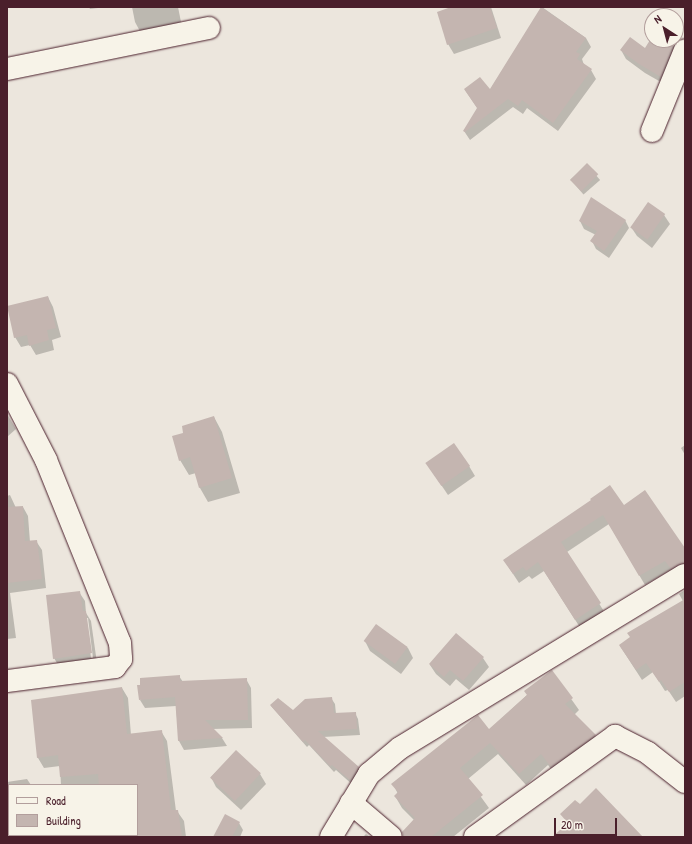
<!DOCTYPE html>
<html>
<head>
<meta charset="utf-8">
<style>
  body { margin:0 }
  #map { position:relative; width:692px; height:844px; overflow:hidden; background:#ece6dd; font-family:"Patrick Hand",sans-serif }
  div>[style] { position:absolute }
  [style*='--x'] { left:calc(var(--x)*1px); top:calc(var(--y)*1px); width:calc(var(--w)*1px); rotate:calc(var(--a)*1deg) }
  .shadow>* { inset:0; background:#0003; transform-origin:0 0 }
  .building>* { inset:0; background:#c4b5b0; transform-origin:0 0 }
  .roads { filter:drop-shadow(0 0 1px #4a1f2b) drop-shadow(0 0 1px #4a1f2b) }
  .minor>* { height:22px; margin:-11px; padding:0 11px; transform-origin:11px; border-radius:11px; background:#f7f3e8 }
  span { translate:-50% -50%; white-space:nowrap; text-align:center; line-height:1.15; -webkit-text-stroke:3.5px #f7f3e8; paint-order:stroke }
  .frame { position:absolute; inset:0; border:8px solid #4a1f2b; pointer-events:none }
  .legend { position:absolute; left:8px; top:784px; width:130px; height:52px; box-sizing:border-box; background:#f7f3e8; border:1px solid #b29e9c; margin:0; padding:5px 7px; list-style:none; font-size:12px; color:#4a1f2b }
  .legend li { display:flex; align-items:center; gap:8px; height:20px }
  .legend b { width:20px; border:1px solid #b29e9c }
  .north { position:absolute; left:644px; top:8px; width:40px; height:40px; box-sizing:border-box; background:#f7f3e8; border:1px solid #b29e9c; border-radius:50%; rotate:324deg; font-size:11px; font-weight:700; line-height:16px; text-align:center; color:#4a1f2b }
  .north::after { content:''; display:block; margin:auto; width:14px; height:18px; background:#4a1f2b; clip-path:polygon(50% 0,100% 100%,50% 72%,0 100%) }
  .scale { position:absolute; left:554px; top:818px; width:63px; height:18px; box-sizing:border-box; border:2px solid #4a1f2b; border-top:0; padding-left:5px; font-size:12px; line-height:14px; white-space:nowrap; color:#4a1f2b; -webkit-text-stroke:3px #f7f3e8; paint-order:stroke }
</style>
</head>
<body>
<div id="map">
  <div class="shadow">
    <i style="clip-path:polygon(89px 7px,106px 7px,90px 9px)"></i>
    <i style="clip-path:polygon(132px 7px,178px 7px,182px 27px,142px 35px,135px 22px)"></i>
    <i style="clip-path:polygon(454px 7px,491px 7px,501px 38px,454px 54px,448px 44px)"></i>
    <i style="clip-path:polygon(542px 7px,586px 38px,591px 47px,582px 59px,584px 65px,591px 70px,596px 79px,558px 131px,527px 108px,523px 114px,513px 107px,470px 140px,464px 131px,478px 109px,465px 90px,490px 90px)"></i>
    <i style="clip-path:polygon(652px 39px,673px 40px,681px 51px,666px 85px,645px 73px,626px 59px,621px 50px,645px 50px)"></i>
    <i style="left:587px;top:165px;width:20px;height:22px;rotate:49deg"></i>
    <i style="clip-path:polygon(664px 215px,670px 224px,652px 248px,637px 236px,631px 227px)"></i>
    <i style="clip-path:polygon(625px 220px,629px 228px,609px 258px,596px 249px,592px 241px,596px 235px,584px 229px,580px 221px)"></i>
    <i style="clip-path:polygon(48px 297px,53px 307px,61px 337px,52px 340px,54px 350px,36px 355px,30px 345px,21px 347px,15px 337px)"></i>
    <i style="clip-path:polygon(7px 414px,16px 429px,7px 437px)"></i>
    <i style="clip-path:polygon(214px 417px,222px 432px,240px 493px,208px 502px,200px 488px,196px 473px,189px 475px,180px 460px)"></i>
    <i style="clip-path:polygon(685px 445px,685px 455px,681px 448px)"></i>
    <i style="clip-path:polygon(427px 464px,469px 466px,475px 476px,448px 495px)"></i>
    <i style="clip-path:polygon(10px 495px,16px 508px,23px 507px,28px 516px,30px 542px,36px 541px,42px 550px,46px 588px,10px 593px,16px 638px,7px 639px,7px 496px)"></i>
    <i style="clip-path:polygon(592px 501px,623px 506px,685px 550px,685px 567px,674px 574px,671px 570px,645px 585px,609px 524px,567px 552px,605px 613px,581px 629px,544px 571px,532px 579px,529px 576px,519px 583px,504px 560px)"></i>
    <i style="clip-path:polygon(685px 590px,685px 696px,676px 702px,668px 690px,665px 691px,653px 672px,642px 680px,620px 646px,683px 601px,679px 594px)"></i>
    <i style="clip-path:polygon(evenodd,79px 592px,85px 601px,86px 613px,91px 621px,97px 663px,60px 668px,54px 658px,79px 592px,86px 618px,88px 618px,93px 658px,91px 658px,86px 618px)"></i>
    <i style="clip-path:polygon(376px 625px,408px 648px,413px 658px,401px 674px,370px 651px,365px 641px)"></i>
    <i style="clip-path:polygon(483px 658px,489px 667px,469px 690px,456px 679px,450px 686px,436px 674px,430px 665px)"></i>
    <i style="clip-path:polygon(552px 672px,579px 710px,574px 715px,595px 735px,602px 747px,558px 778px,548px 765px,526px 785px,498px 754px,468px 779px,489px 808px,453px 837px,404px 837px,414px 820px,402px 808px,395px 796px,398px 794px,393px 784px,489px 730px)"></i>
    <i style="clip-path:polygon(179px 676px,183px 682px,246px 679px,251px 688px,252px 728px,212px 729px,222px 738px,227px 746px,184px 750px,179px 741px,176px 706px,145px 708px,140px 700px)"></i>
    <i style="clip-path:polygon(122px 688px,128px 698px,131px 735px,161px 731px,167px 741px,176px 811px,177px 811px,184px 821px,186px 837px,108px 837px,107px 835px,137px 835px,137px 785px,61px 785px,60px 766px,44px 768px,38px 758px,32px 701px)"></i>
    <i style="clip-path:polygon(331px 698px,335px 704px,336px 714px,355px 713px,358px 719px,360px 735px,323px 737px,358px 767px,362px 773px,354px 786px,336px 770px,334px 772px,309px 745px,307px 747px,271px 706px,293px 712px)"></i>
    <i style="clip-path:polygon(236px 751px,260px 774px,266px 784px,241px 810px,216px 787px,211px 777px)"></i>
    <i style="clip-path:polygon(27px 779px,31px 785px,9px 785px,9px 835px,74px 835px,74px 837px,7px 837px,7px 782px)"></i>
    <i style="clip-path:polygon(239px 823px,243px 830px,240px 837px,214px 837px)"></i>
    <i style="clip-path:polygon(366px 834px,370px 837px,363px 837px)"></i>
  </div>
  <div class="building">
    <i style="clip-path:polygon(451px 7px,490px 7px,497px 28px,447px 45px,437px 12px)"></i>
    <i style="clip-path:polygon(541px 7px,586px 38px,576px 52px,580px 54px,577px 59px,592px 69px,553px 123px,522px 100px,518px 106px,508px 99px,465px 132px,463px 131px,477px 108px,464px 89px,480px 77px,490px 89px)"></i>
    <i style="clip-path:polygon(630px 37px,645px 48px,650px 40px,678px 40px,673px 45px,661px 77px,639px 64px,620px 50px)"></i>
    <i style="left:587px;top:163px;width:16px;height:24px;rotate:45deg"></i>
    <i style="clip-path:polygon(591px 197px,626px 220px,604px 251px,590px 241px,597px 231px,579px 221px)"></i>
    <i style="left:648px;top:202px;width:21px;height:31px;rotate:35deg"></i>
    <i style="clip-path:polygon(48px 296px,56px 328px,47px 330px,49px 340px,29px 346px,27px 335px,14px 338px,7px 306px)"></i>
    <i style="clip-path:polygon(214px 416px,232px 478px,199px 488px,190px 457px,179px 461px,172px 436px,183px 433px,182px 426px)"></i>
    <i style="left:454px;top:443px;width:28px;height:35px;rotate:55deg"></i>
    <i style="clip-path:polygon(610px 485px,624px 505px,645px 490px,685px 548px,685px 563px,671px 569px,665px 561px,639px 576px,603px 515px,561px 542px,601px 603px,575px 620px,538px 562px,526px 571px,523px 567px,513px 574px,503px 560px,591px 500px,590px 499px)"></i>
    <i style="clip-path:polygon(23px 506px,25px 541px,37px 540px,42px 579px,7px 583px,7px 507px)"></i>
    <i style="clip-path:polygon(80px 591px,83px 611px,86px 611px,92px 653px,53px 659px,46px 595px)"></i>
    <i style="clip-path:polygon(685px 599px,685px 682px,669px 692px,661px 680px,659px 682px,646px 663px,636px 670px,619px 645px,630px 637px,627px 633px)"></i>
    <i style="left:376px;top:624px;width:39px;height:21px;rotate:36deg"></i>
    <i style="clip-path:polygon(456px 633px,484px 657px,463px 681px,450px 670px,444px 677px,429px 664px)"></i>
    <i style="clip-path:polygon(552px 670px,573px 698px,565px 704px,596px 735px,551px 767px,541px 754px,519px 774px,490px 743px,460px 768px,483px 795px,431px 837px,403px 837px,402px 832px,415px 818px,394px 796px,398px 792px,391px 784px,478px 715px,489px 729px,527px 695px,524px 691px)"></i>
    <i style="clip-path:polygon(180px 675px,180px 681px,247px 678px,248px 720px,205px 720px,223px 738px,178px 741px,175px 697px,139px 700px,137px 685px,140px 685px,140px 678px)"></i>
    <i style="clip-path:polygon(122px 687px,127px 734px,162px 730px,171px 810px,178px 810px,182px 837px,137px 837px,137px 785px,99px 785px,98px 774px,60px 777px,58px 755px,37px 758px,31px 700px)"></i>
    <i style="clip-path:polygon(332px 697px,334px 713px,356px 712px,357px 729px,318px 731px,359px 767px,350px 780px,332px 765px,330px 766px,305px 740px,303px 742px,270px 705px,278px 698px,293px 710px,305px 699px)"></i>
    <i style="left:236px;top:750px;width:34px;height:38px;rotate:43deg"></i>
    <i style="clip-path:polygon(596px 788px,643px 837px,552px 837px,568px 823px,560px 814px,575px 800px,580px 804px)"></i>
    <i style="clip-path:polygon(225px 814px,240px 822px,232px 837px,213px 837px)"></i>
  </div>
  <div class="roads">
    <div class="minor">
      <i style="--x:7;--y:69;--w:206;--a:-11.5"></i>
      <i style="--x:652;--y:131;--w:87;--a:-67.8"></i>
      <i style="--x:7;--y:384;--w:85;--a:62.8"></i>
      <i style="--x:46;--y:460;--w:197;--a:68"></i>
      <i style="--x:120;--y:643;--w:16;--a:86"></i>
      <i style="--x:121;--y:659;--w:10;--a:127"></i>
      <i style="--x:115;--y:667;--w:109;--a:172.6"></i>
      <i style="--x:351;--y:803;--w:52;--a:40.4"></i>
      <i style="--x:331;--y:837;--w:74;--a:-58.9"></i>
      <i style="--x:369;--y:774;--w:40;--a:-40"></i>
      <i style="--x:400;--y:748;--w:333;--a:-31.3"></i>
      <i style="--x:475;--y:837;--w:173;--a:-35.8"></i>
      <i style="--x:615;--y:736;--w:37;--a:27"></i>
      <i style="--x:648;--y:753;--w:47;--a:38.1"></i>
    </div>
  </div>
  <div class="frame"></div>
  <ul class="legend">
  <li><b style="height:5px;background:#f7f3e8"></b>Road</li>
  <li><b style="height:11px;background:#c4b5b0"></b>Building</li>
  </ul>
  <div class="north">N</div>
  <div class="scale">20 m</div>
</div>
</body>
</html>
